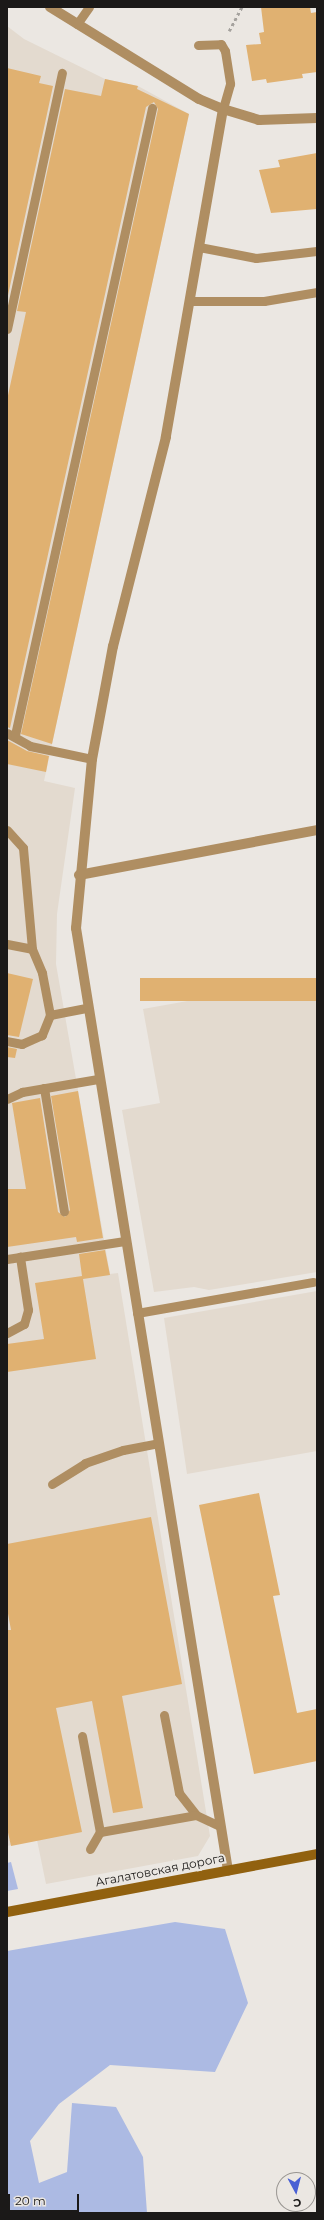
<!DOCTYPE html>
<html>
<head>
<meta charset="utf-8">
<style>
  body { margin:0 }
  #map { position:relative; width:324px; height:2220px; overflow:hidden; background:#ebe7e2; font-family:Montserrat,sans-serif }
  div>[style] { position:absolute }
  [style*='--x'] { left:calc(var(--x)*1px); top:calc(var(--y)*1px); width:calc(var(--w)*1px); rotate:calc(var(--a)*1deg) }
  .built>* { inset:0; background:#e3dacf }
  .green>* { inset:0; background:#acbae3 }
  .building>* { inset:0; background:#e0b171; transform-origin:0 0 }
  .path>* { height:2.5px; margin-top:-1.25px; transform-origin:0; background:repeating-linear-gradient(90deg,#a5a29e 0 3px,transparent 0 6px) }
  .service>* { height:9px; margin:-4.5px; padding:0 4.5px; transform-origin:4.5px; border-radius:4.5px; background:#af8e62 }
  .minor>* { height:10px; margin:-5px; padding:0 5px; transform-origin:5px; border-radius:5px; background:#af8e62 }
  .secondary>* { height:10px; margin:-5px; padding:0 5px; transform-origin:5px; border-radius:5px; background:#91610f }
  span { translate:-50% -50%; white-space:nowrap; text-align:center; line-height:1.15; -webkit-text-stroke:4px #ebe7e2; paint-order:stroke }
  .street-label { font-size:12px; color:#1b1918 }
  .frame { position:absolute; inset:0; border:8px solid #1b1918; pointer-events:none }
  .north { position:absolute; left:276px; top:2172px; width:40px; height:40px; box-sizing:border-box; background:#ebe7e2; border:1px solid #989591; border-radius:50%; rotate:173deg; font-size:11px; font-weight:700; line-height:16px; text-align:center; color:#1b1918 }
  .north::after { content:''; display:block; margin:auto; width:14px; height:18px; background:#4960d4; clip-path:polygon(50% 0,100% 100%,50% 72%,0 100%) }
  .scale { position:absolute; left:8px; top:2194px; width:71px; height:18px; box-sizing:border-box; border:2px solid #1b1918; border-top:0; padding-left:5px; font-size:12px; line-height:14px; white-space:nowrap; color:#1b1918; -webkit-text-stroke:3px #ebe7e2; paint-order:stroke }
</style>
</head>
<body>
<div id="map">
  <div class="built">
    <i style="clip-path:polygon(7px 26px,24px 39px,105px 79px,138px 86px,189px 114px,44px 781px,75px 788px,57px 914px,56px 964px,110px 1274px,118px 1273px,210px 1836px,198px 1856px,46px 1884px,37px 1840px,7px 1846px)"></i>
    <i style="clip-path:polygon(317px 978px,317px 1272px,209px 1290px,194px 1287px,154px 1292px,122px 1110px,160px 1103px,143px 1009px)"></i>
    <i style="clip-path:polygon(317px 1291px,317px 1451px,187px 1474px,164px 1318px)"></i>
  </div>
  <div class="green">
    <i style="clip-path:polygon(11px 1862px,18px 1889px,7px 1891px,7px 1863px)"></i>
    <i style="clip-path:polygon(175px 1922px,225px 1929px,248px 2003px,215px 2072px,110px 2065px,59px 2104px,30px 2141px,39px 2183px,67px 2172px,72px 2103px,116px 2107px,143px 2157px,147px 2213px,7px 2213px,7px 1951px)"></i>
  </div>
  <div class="building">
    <i style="clip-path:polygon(261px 7px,310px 7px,311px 13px,317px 12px,317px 72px,302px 74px,303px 78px,267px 83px,266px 79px,252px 81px,246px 45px,261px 44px,259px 33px,264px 32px)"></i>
    <i style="clip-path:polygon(7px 68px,41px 76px,39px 83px,53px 86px,7px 300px)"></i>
    <i style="clip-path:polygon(105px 79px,138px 86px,137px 89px,189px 114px,52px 744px,21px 734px,158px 109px,154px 102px,146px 107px,10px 728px,7px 727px,7px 400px,26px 312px,17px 311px,65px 89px,101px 96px)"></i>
    <i style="clip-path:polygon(317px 153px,317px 209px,271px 213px,259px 170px,280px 167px,278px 160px)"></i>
    <i style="clip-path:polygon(7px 740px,27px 751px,49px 756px,46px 772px,7px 764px)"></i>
    <i style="clip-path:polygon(7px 973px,33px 979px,19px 1037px,7px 1035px)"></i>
    <i style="left:317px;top:978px;width:23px;height:177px;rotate:90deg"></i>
    <i style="clip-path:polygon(7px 1047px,17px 1049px,15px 1058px,7px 1057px)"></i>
    <i style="clip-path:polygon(78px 1091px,103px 1238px,77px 1242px,76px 1237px,7px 1247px,7px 1189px,26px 1189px,12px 1103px,40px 1098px,58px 1212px,65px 1217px,70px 1210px,51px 1096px)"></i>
    <i style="clip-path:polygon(105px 1250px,110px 1275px,83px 1279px,96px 1359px,7px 1372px,7px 1344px,44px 1339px,35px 1283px,82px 1276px,79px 1254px)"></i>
    <i style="clip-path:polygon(259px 1493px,280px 1595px,273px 1596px,297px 1713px,317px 1709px,317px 1761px,254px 1774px,199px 1505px)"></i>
    <i style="clip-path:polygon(151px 1517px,182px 1684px,122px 1696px,143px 1808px,113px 1813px,92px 1701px,56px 1708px,82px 1832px,11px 1846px,7px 1828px,7px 1630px,11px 1630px,7px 1608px,7px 1544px)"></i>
  </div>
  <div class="path">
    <i style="--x:229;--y:31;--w:27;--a:-62"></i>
  </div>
  <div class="service">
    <i style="--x:77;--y:24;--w:21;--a:-55"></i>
    <i style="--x:198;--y:45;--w:23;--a:-2"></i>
    <i style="--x:221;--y:44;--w:8;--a:60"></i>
    <i style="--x:225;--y:51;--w:33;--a:81"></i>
    <i style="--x:230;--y:84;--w:26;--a:106"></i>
    <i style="--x:199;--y:247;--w:58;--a:10.9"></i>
    <i style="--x:256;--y:258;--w:61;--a:-6.5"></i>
    <i style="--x:190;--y:301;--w:74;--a:0"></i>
    <i style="--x:264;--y:301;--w:54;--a:-9.6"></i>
    <i style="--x:7;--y:329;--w:262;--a:-77.9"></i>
    <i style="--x:7;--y:733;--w:26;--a:29"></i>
    <i style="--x:30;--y:746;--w:63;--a:11.8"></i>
    <i style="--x:15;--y:735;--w:642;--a:-77.67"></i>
    <i style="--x:7;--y:830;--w:24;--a:48"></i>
    <i style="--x:23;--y:848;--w:101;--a:84.9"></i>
    <i style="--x:32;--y:949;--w:26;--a:67"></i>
    <i style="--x:42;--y:973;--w:43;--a:79.2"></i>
    <i style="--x:50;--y:1015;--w:22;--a:112"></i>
    <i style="--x:42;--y:1035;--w:22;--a:156"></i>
    <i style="--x:22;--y:1044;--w:15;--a:-169"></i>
    <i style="--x:7;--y:944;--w:25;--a:11"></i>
    <i style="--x:50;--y:1015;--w:38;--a:-11"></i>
    <i style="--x:44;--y:1088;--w:125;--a:80.8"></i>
    <i style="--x:7;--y:1099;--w:17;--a:-25"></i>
    <i style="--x:22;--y:1092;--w:77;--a:-9.7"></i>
    <i style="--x:7;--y:1259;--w:119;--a:-8.7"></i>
    <i style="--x:137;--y:1313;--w:179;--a:-10"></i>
    <i style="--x:7;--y:1333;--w:19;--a:-28"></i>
    <i style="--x:24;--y:1324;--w:15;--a:-74"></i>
    <i style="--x:28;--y:1310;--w:54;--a:-98.6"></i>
    <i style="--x:52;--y:1484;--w:39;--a:-32"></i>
    <i style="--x:85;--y:1463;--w:40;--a:-18.9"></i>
    <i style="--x:123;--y:1450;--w:36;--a:-11"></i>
    <i style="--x:164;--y:1715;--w:79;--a:79.1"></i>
    <i style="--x:179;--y:1793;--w:28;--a:52"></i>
    <i style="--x:196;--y:1815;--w:26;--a:25"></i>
    <i style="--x:82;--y:1736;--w:98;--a:79.4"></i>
    <i style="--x:90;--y:1849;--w:20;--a:-60"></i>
    <i style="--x:100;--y:1832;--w:97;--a:-10"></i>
  </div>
  <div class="minor">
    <i style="--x:50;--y:7;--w:175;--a:31.7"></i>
    <i style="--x:199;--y:99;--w:26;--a:23"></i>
    <i style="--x:223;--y:109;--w:38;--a:17"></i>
    <i style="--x:259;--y:120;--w:58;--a:-2"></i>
    <i style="--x:223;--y:109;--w:333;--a:99.9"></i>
    <i style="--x:166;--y:437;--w:216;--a:104.2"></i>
    <i style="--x:113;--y:646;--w:115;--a:100.5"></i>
    <i style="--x:92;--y:759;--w:170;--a:95.4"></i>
    <i style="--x:76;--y:928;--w:955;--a:80.84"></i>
    <i style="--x:79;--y:875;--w:242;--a:-10.7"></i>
  </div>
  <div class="secondary">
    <i style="--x:7;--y:1912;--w:315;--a:-10.6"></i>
  </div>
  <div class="street-label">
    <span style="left:160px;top:1870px;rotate:-11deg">Агалатовская дорога</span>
  </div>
  <div class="frame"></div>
  <div class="north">С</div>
  <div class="scale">20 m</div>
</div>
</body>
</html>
